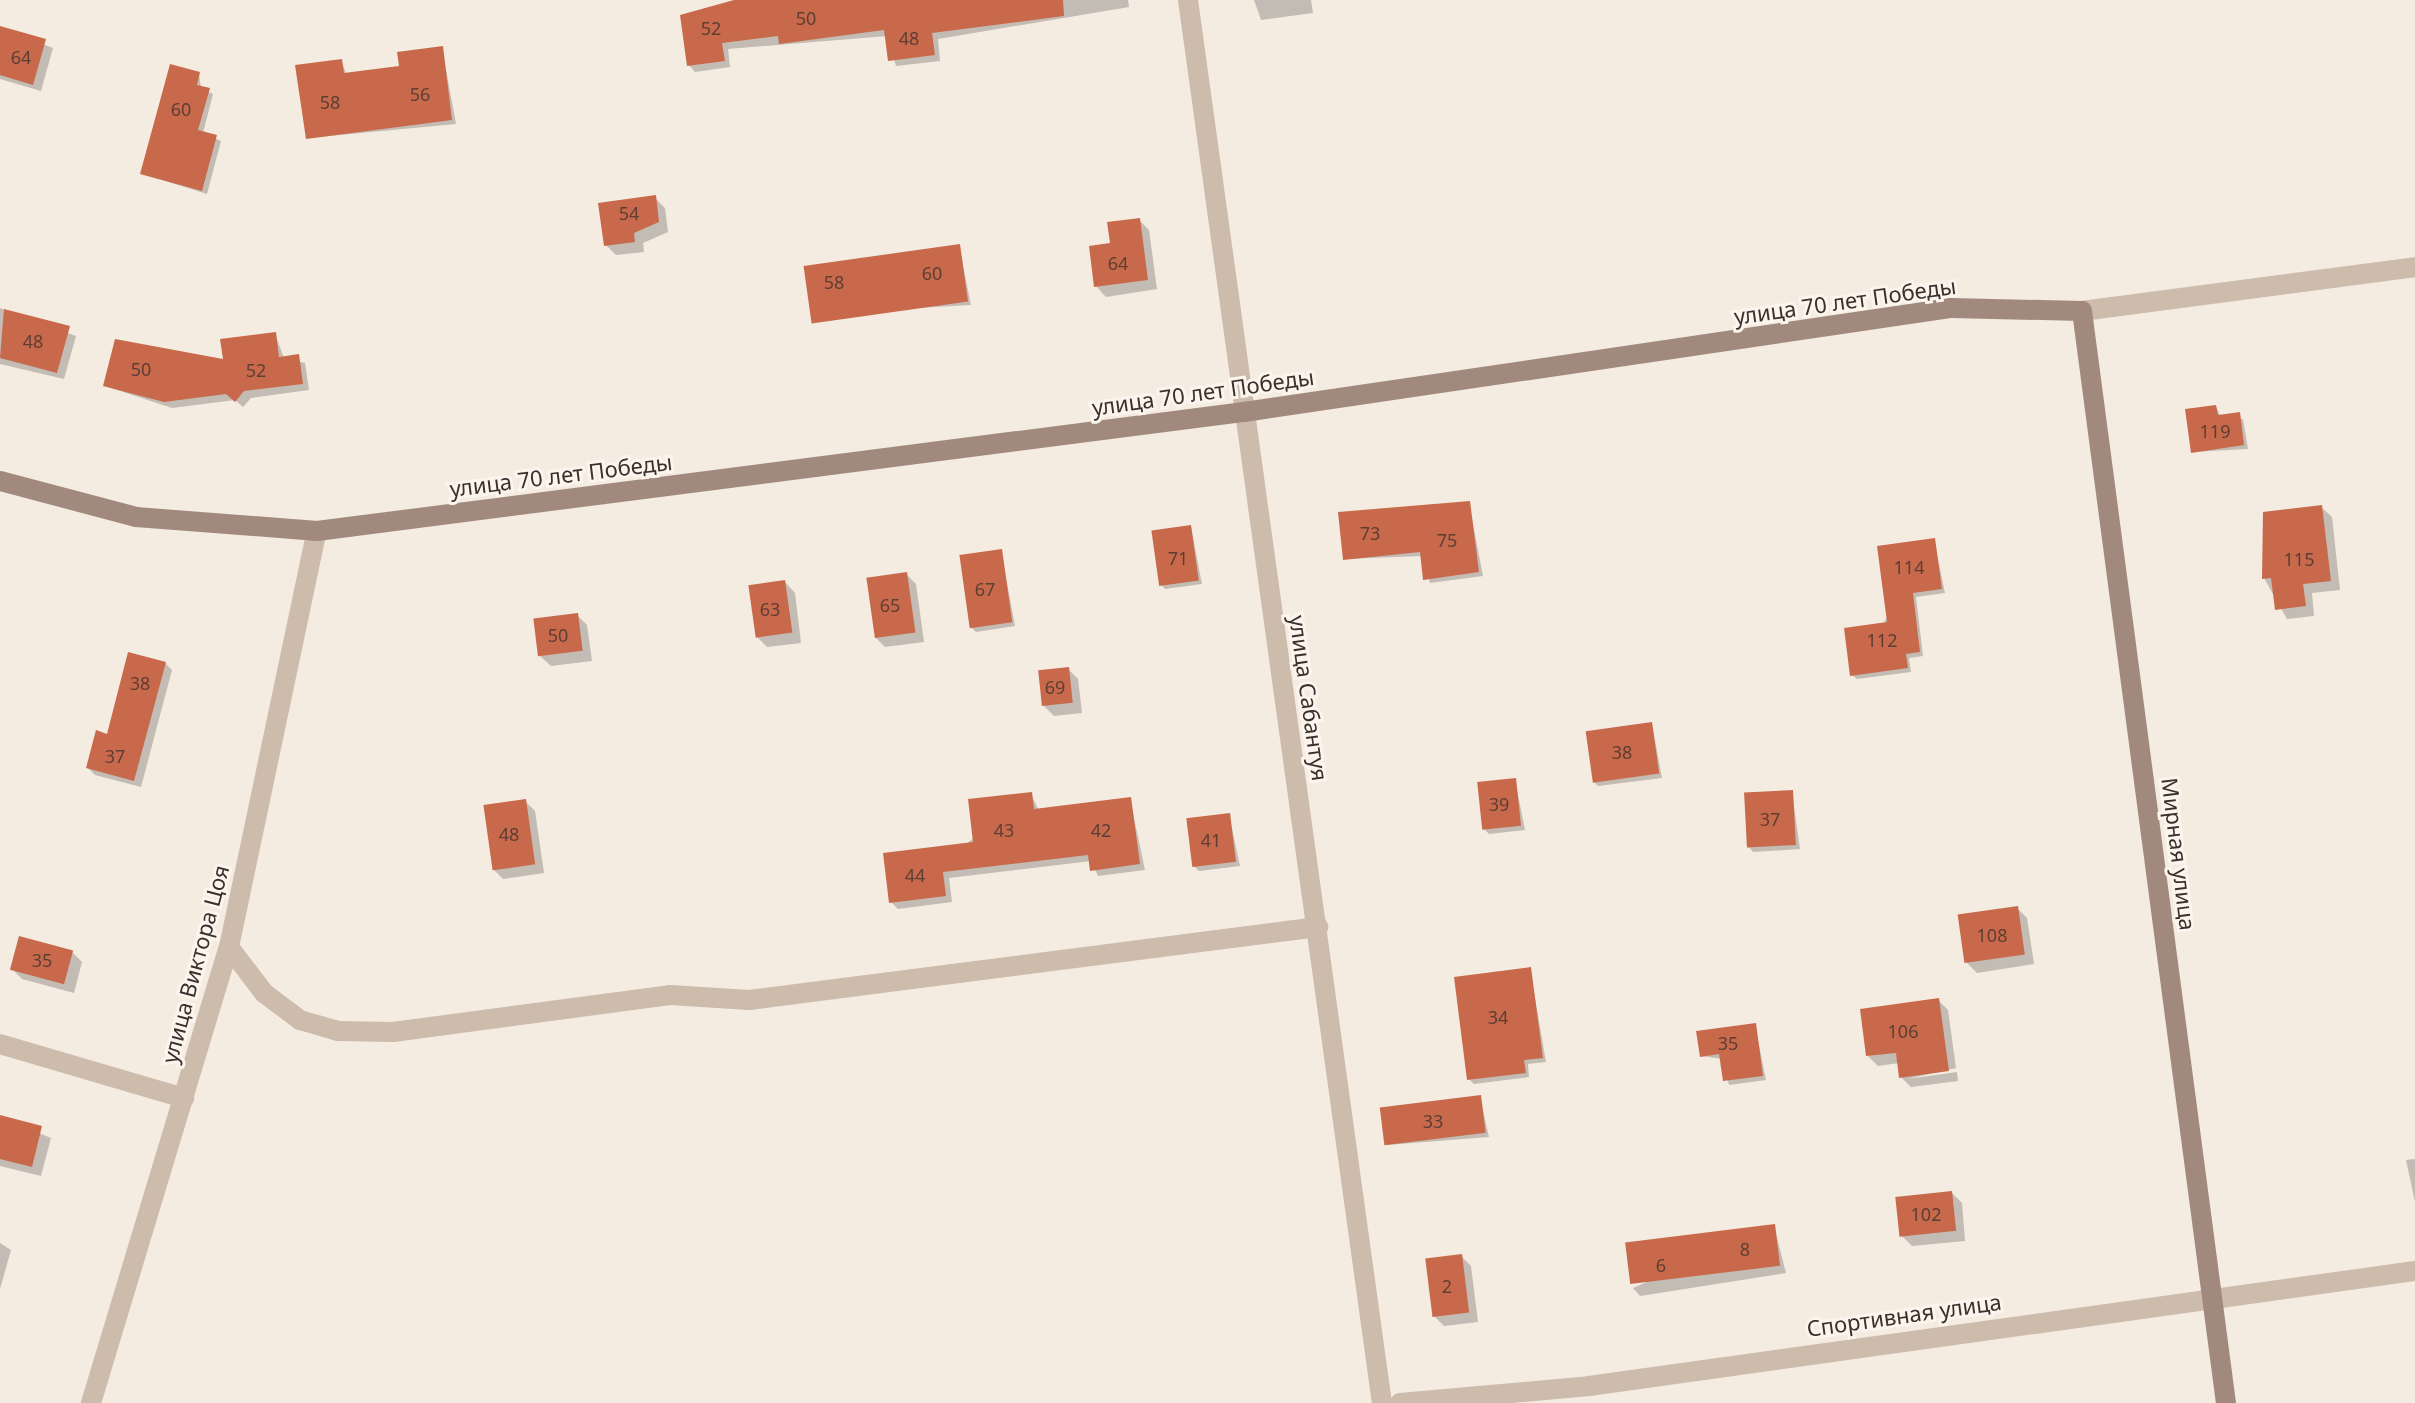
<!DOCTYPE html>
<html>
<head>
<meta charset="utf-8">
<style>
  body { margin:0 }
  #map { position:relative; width:2415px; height:1403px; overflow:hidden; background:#f4ebe1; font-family:"Noto Sans",sans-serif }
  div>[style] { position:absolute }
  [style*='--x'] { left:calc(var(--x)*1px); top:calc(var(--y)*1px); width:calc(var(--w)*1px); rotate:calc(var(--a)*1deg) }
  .shadow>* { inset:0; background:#0003 }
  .building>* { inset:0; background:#c8694b; transform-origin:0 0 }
  .street>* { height:20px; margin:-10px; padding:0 10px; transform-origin:10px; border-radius:10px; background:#cdbbac }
  .secondary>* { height:20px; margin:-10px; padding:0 10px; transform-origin:10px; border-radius:10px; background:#a18a7d }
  span { translate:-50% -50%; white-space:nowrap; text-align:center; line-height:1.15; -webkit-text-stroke:6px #fbf5ee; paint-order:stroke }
  .number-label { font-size:18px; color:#5e3e33 }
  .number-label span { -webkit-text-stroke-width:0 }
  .street-label { font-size:22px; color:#3b302b }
</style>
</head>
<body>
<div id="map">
  <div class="shadow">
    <i style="clip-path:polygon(801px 0,1128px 0,1129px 7px,938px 39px,940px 61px,896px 66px,887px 36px,728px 49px,730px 67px,695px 72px,689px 65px,682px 17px)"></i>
    <i style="clip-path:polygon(1254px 0,1311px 0,1313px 13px,1261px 20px)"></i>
    <i style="clip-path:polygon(0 28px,53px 48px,41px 91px,0 79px)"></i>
    <i style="clip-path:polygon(442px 48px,456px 124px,308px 138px,341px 61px,347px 75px,401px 68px)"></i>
    <i style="clip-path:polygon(199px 74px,201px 88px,213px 94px,203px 133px,221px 141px,207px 194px,143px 174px)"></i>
    <i style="clip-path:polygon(655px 198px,665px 208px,668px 232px,643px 243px,644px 252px,616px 255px,606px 245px)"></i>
    <i style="clip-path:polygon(1139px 220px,1149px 230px,1157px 289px,1106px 297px,1096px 286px,1112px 245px)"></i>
    <i style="clip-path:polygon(959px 246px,971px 305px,812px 314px)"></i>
    <i style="clip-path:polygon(0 308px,76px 336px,64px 379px,0 364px)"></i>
    <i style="clip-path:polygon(275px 334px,284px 358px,305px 363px,309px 390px,251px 398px,243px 407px,235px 400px,172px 408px,105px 386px,226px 361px)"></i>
    <i style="clip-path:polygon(2216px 407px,2221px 417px,2243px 419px,2248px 449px,2193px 452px)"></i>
    <i style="clip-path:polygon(1469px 503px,1483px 576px,1430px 583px,1422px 556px,1345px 559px)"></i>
    <i style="clip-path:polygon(2321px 507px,2332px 517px,2340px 590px,2312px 593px,2314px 616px,2287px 619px,2264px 578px)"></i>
    <i style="clip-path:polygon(1191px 527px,1202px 584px,1165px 589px,1161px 584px)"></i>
    <i style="clip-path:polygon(1934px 540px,1945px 593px,1916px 597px,1923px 656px,1909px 658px,1911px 672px,1857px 679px,1852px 675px)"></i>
    <i style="clip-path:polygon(1001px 551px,1015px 626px,976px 632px,971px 627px)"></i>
    <i style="clip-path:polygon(906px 574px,916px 584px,924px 642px,885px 647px,875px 637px)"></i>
    <i style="clip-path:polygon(785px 582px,795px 593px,801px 643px,767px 647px,757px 637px)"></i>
    <i style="clip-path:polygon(577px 615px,587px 625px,592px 661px,551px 666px,540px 656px)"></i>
    <i style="clip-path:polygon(165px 663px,172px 670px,141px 787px,95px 775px,88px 768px)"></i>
    <i style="clip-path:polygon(1068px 669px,1078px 679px,1082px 713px,1054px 716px,1044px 706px)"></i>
    <i style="clip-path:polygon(1652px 724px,1662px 778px,1598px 786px,1594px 782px)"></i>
    <i style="clip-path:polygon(1515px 780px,1525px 830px,1489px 834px,1484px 829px)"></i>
    <i style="clip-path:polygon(1792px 792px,1800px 849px,1753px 852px,1749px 847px)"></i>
    <i style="clip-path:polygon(1031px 794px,1039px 811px,1130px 799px,1145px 870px,1098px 876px,1091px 861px,949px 878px,952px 902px,898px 909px,891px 902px)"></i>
    <i style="clip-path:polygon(525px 801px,535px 811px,544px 873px,503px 879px,493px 869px)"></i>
    <i style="clip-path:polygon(1229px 815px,1240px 866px,1199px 871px,1194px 866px)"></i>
    <i style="clip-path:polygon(2017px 908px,2027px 918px,2034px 964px,1977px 973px,1967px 963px)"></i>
    <i style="clip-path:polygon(72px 952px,82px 962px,74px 993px,22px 979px,12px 969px)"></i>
    <i style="clip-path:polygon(1530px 969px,1546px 1062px,1528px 1064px,1529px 1077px,1474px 1084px,1469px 1079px)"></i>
    <i style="clip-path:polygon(1938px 1000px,1948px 1010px,1956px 1068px,1907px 1079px,1957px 1072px,1958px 1081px,1911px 1087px,1901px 1077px,1899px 1063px,1878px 1066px,1868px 1056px)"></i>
    <i style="clip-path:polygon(1755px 1025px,1766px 1080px,1729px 1085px,1722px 1059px,1702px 1056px)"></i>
    <i style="clip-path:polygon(1480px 1097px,1489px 1137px,1387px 1145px)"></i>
    <i style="clip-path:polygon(0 1117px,51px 1138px,41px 1176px,0 1166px)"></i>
    <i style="clip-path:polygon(2415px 1159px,2415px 1202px,2406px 1160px)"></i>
    <i style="clip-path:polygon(1952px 1193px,1962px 1203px,1965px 1241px,1912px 1246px,1902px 1236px)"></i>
    <i style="clip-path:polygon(1774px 1226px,1786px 1273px,1640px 1296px,1633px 1288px)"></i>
    <i style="clip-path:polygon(0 1243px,11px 1250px,0 1289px)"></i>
    <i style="clip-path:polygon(1461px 1256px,1471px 1266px,1478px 1322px,1444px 1326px,1434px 1316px)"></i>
  </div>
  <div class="building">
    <i style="clip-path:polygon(734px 0,1063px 0,1064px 16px,932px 33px,935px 55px,888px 61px,884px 30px,779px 44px,778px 36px,722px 43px,725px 61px,687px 66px,680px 15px)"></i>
    <i style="clip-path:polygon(0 26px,46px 39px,33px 85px,0 75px)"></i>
    <i style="clip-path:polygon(443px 46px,452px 120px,306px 139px,295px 65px,342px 59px,344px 73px,399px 66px,397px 52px)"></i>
    <i style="clip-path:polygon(170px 64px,200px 72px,197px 85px,210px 88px,198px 130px,217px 135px,202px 191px,140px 174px)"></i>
    <i style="clip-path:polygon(656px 195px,659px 222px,634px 233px,635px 242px,604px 246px,598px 203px)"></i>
    <i style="clip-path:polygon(1140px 218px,1148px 280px,1094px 287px,1089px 246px,1110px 243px,1107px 222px)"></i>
    <i style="left:960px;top:244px;width:58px;height:158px;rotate:82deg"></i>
    <i style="clip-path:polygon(4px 309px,70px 326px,57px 373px,0 358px)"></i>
    <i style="clip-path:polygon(276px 332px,279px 357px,299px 354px,303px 384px,244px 391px,235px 402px,226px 394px,164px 402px,103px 386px,115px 339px,223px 359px,220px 339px)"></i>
    <i style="clip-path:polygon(2216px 405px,2218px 415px,2240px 412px,2244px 445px,2191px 453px,2185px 409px)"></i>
    <i style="clip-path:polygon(1470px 501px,1479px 572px,1423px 580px,1420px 552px,1343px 560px,1338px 512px)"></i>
    <i style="clip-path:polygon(2322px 505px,2331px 581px,2303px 584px,2306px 606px,2275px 610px,2271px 578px,2262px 579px,2263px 512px)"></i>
    <i style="left:1191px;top:525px;width:56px;height:40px;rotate:82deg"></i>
    <i style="clip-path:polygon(1935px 538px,1942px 589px,1913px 593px,1920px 652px,1906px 654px,1908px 668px,1850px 676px,1844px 628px,1887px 622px,1877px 546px)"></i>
    <i style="left:1002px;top:549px;width:74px;height:43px;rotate:82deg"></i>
    <i style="left:907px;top:572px;width:61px;height:41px;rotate:82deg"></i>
    <i style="left:785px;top:580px;width:53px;height:37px;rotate:82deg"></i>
    <i style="left:578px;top:613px;width:38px;height:45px;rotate:83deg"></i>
    <i style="clip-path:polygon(128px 652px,166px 662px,134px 781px,86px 768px,96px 730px,107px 734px)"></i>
    <i style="left:1069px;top:667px;width:36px;height:31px;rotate:84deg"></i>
    <i style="left:1652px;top:722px;width:52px;height:67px;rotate:82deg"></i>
    <i style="left:1516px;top:778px;width:48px;height:39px;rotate:84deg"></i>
    <i style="left:1793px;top:790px;width:55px;height:49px;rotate:87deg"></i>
    <i style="clip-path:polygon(1032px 792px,1034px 809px,1131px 797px,1140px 864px,1090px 871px,1088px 855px,943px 872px,946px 896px,889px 903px,883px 853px,973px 842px,968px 799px)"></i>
    <i style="left:526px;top:799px;width:66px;height:43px;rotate:82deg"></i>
    <i style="left:1230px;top:813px;width:49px;height:44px;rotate:83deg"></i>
    <i style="left:2018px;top:906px;width:49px;height:61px;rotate:82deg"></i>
    <i style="left:19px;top:936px;width:56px;height:35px;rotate:15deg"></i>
    <i style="clip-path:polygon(1531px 967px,1543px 1058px,1524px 1060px,1526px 1073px,1467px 1080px,1454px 977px)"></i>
    <i style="clip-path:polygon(1939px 998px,1949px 1071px,1899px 1078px,1896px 1053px,1866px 1056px,1860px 1009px)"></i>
    <i style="clip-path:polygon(1756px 1023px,1763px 1076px,1723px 1081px,1719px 1054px,1700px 1057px,1696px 1031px)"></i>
    <i style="left:1481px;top:1095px;width:38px;height:102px;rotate:83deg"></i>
    <i style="clip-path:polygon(0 1115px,42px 1126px,32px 1167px,0 1159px)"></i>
    <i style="left:1952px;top:1191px;width:40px;height:57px;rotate:84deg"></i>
    <i style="left:1775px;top:1224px;width:42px;height:151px;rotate:83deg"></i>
    <i style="left:1462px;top:1254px;width:59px;height:37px;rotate:83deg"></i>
  </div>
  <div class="street">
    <i style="--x:1188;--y:0;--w:1416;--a:82.13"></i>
    <i style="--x:2082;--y:311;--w:336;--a:-7.5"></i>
    <i style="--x:229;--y:947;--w:58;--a:52.7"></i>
    <i style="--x:264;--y:993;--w:45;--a:36.9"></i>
    <i style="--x:300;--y:1020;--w:40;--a:16"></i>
    <i style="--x:338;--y:1031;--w:55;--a:1"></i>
    <i style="--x:393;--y:1032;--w:279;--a:-7.6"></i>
    <i style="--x:670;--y:995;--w:79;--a:3.6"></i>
    <i style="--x:749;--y:1000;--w:574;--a:-7.31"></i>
    <i style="--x:0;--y:1044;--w:192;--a:16.4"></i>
    <i style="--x:91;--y:1403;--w:476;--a:-73.2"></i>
    <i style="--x:229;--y:947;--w:425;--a:-78.1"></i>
    <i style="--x:1400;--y:1403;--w:190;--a:-5.1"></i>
    <i style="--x:1589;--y:1386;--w:834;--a:-7.93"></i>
  </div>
  <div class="secondary">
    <i style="--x:0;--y:481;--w:141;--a:14.8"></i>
    <i style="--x:136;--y:517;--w:182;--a:4.4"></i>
    <i style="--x:317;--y:531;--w:935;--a:-7.32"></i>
    <i style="--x:1244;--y:412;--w:715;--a:-8.37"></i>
    <i style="--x:1951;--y:308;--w:131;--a:1.3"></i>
    <i style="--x:2082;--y:311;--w:1101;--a:82.49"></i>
  </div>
  <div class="number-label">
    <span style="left:806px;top:18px">50</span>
    <span style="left:711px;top:28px">52</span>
    <span style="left:909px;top:38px">48</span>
    <span style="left:21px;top:57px">64</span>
    <span style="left:420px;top:94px">56</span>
    <span style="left:330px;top:102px">58</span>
    <span style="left:181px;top:109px">60</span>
    <span style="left:629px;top:213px">54</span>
    <span style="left:1118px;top:263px">64</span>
    <span style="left:932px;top:273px">60</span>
    <span style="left:834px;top:282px">58</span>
    <span style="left:33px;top:341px">48</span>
    <span style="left:141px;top:369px">50</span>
    <span style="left:256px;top:370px">52</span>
    <span style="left:2215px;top:431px">119</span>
    <span style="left:1370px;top:533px">73</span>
    <span style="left:1447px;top:540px">75</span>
    <span style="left:1178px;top:558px">71</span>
    <span style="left:2299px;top:559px">115</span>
    <span style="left:1909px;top:567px">114</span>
    <span style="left:985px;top:589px">67</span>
    <span style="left:890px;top:605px">65</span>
    <span style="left:770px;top:609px">63</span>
    <span style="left:558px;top:635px">50</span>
    <span style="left:1882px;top:640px">112</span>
    <span style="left:140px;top:683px">38</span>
    <span style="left:1055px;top:687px">69</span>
    <span style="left:1622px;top:752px">38</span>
    <span style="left:115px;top:756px">37</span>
    <span style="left:1499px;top:804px">39</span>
    <span style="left:1770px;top:819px">37</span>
    <span style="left:1004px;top:830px">43</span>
    <span style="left:1101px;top:830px">42</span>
    <span style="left:509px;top:834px">48</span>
    <span style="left:1211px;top:840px">41</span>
    <span style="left:915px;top:875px">44</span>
    <span style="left:1992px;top:935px">108</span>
    <span style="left:42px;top:960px">35</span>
    <span style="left:1498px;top:1017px">34</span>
    <span style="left:1903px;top:1031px">106</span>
    <span style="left:1728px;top:1043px">35</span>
    <span style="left:1433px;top:1121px">33</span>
    <span style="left:1926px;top:1214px">102</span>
    <span style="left:1745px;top:1249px">8</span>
    <span style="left:1661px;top:1265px">6</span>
    <span style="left:1447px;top:1286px">2</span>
  </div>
  <div class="street-label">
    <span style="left:1845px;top:301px;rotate:-8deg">улица 70 лет Победы</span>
    <span style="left:1203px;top:392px;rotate:-8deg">улица 70 лет Победы</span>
    <span style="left:561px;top:475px;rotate:-7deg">улица 70 лет Победы</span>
    <span style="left:1309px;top:698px;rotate:82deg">улица Сабантуя</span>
    <span style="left:2179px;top:854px;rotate:83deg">Мирная улица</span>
    <span style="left:195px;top:964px;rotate:-75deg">улица Виктора Цоя</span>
    <span style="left:1904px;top:1315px;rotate:-8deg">Спортивная улица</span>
  </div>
</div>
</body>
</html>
